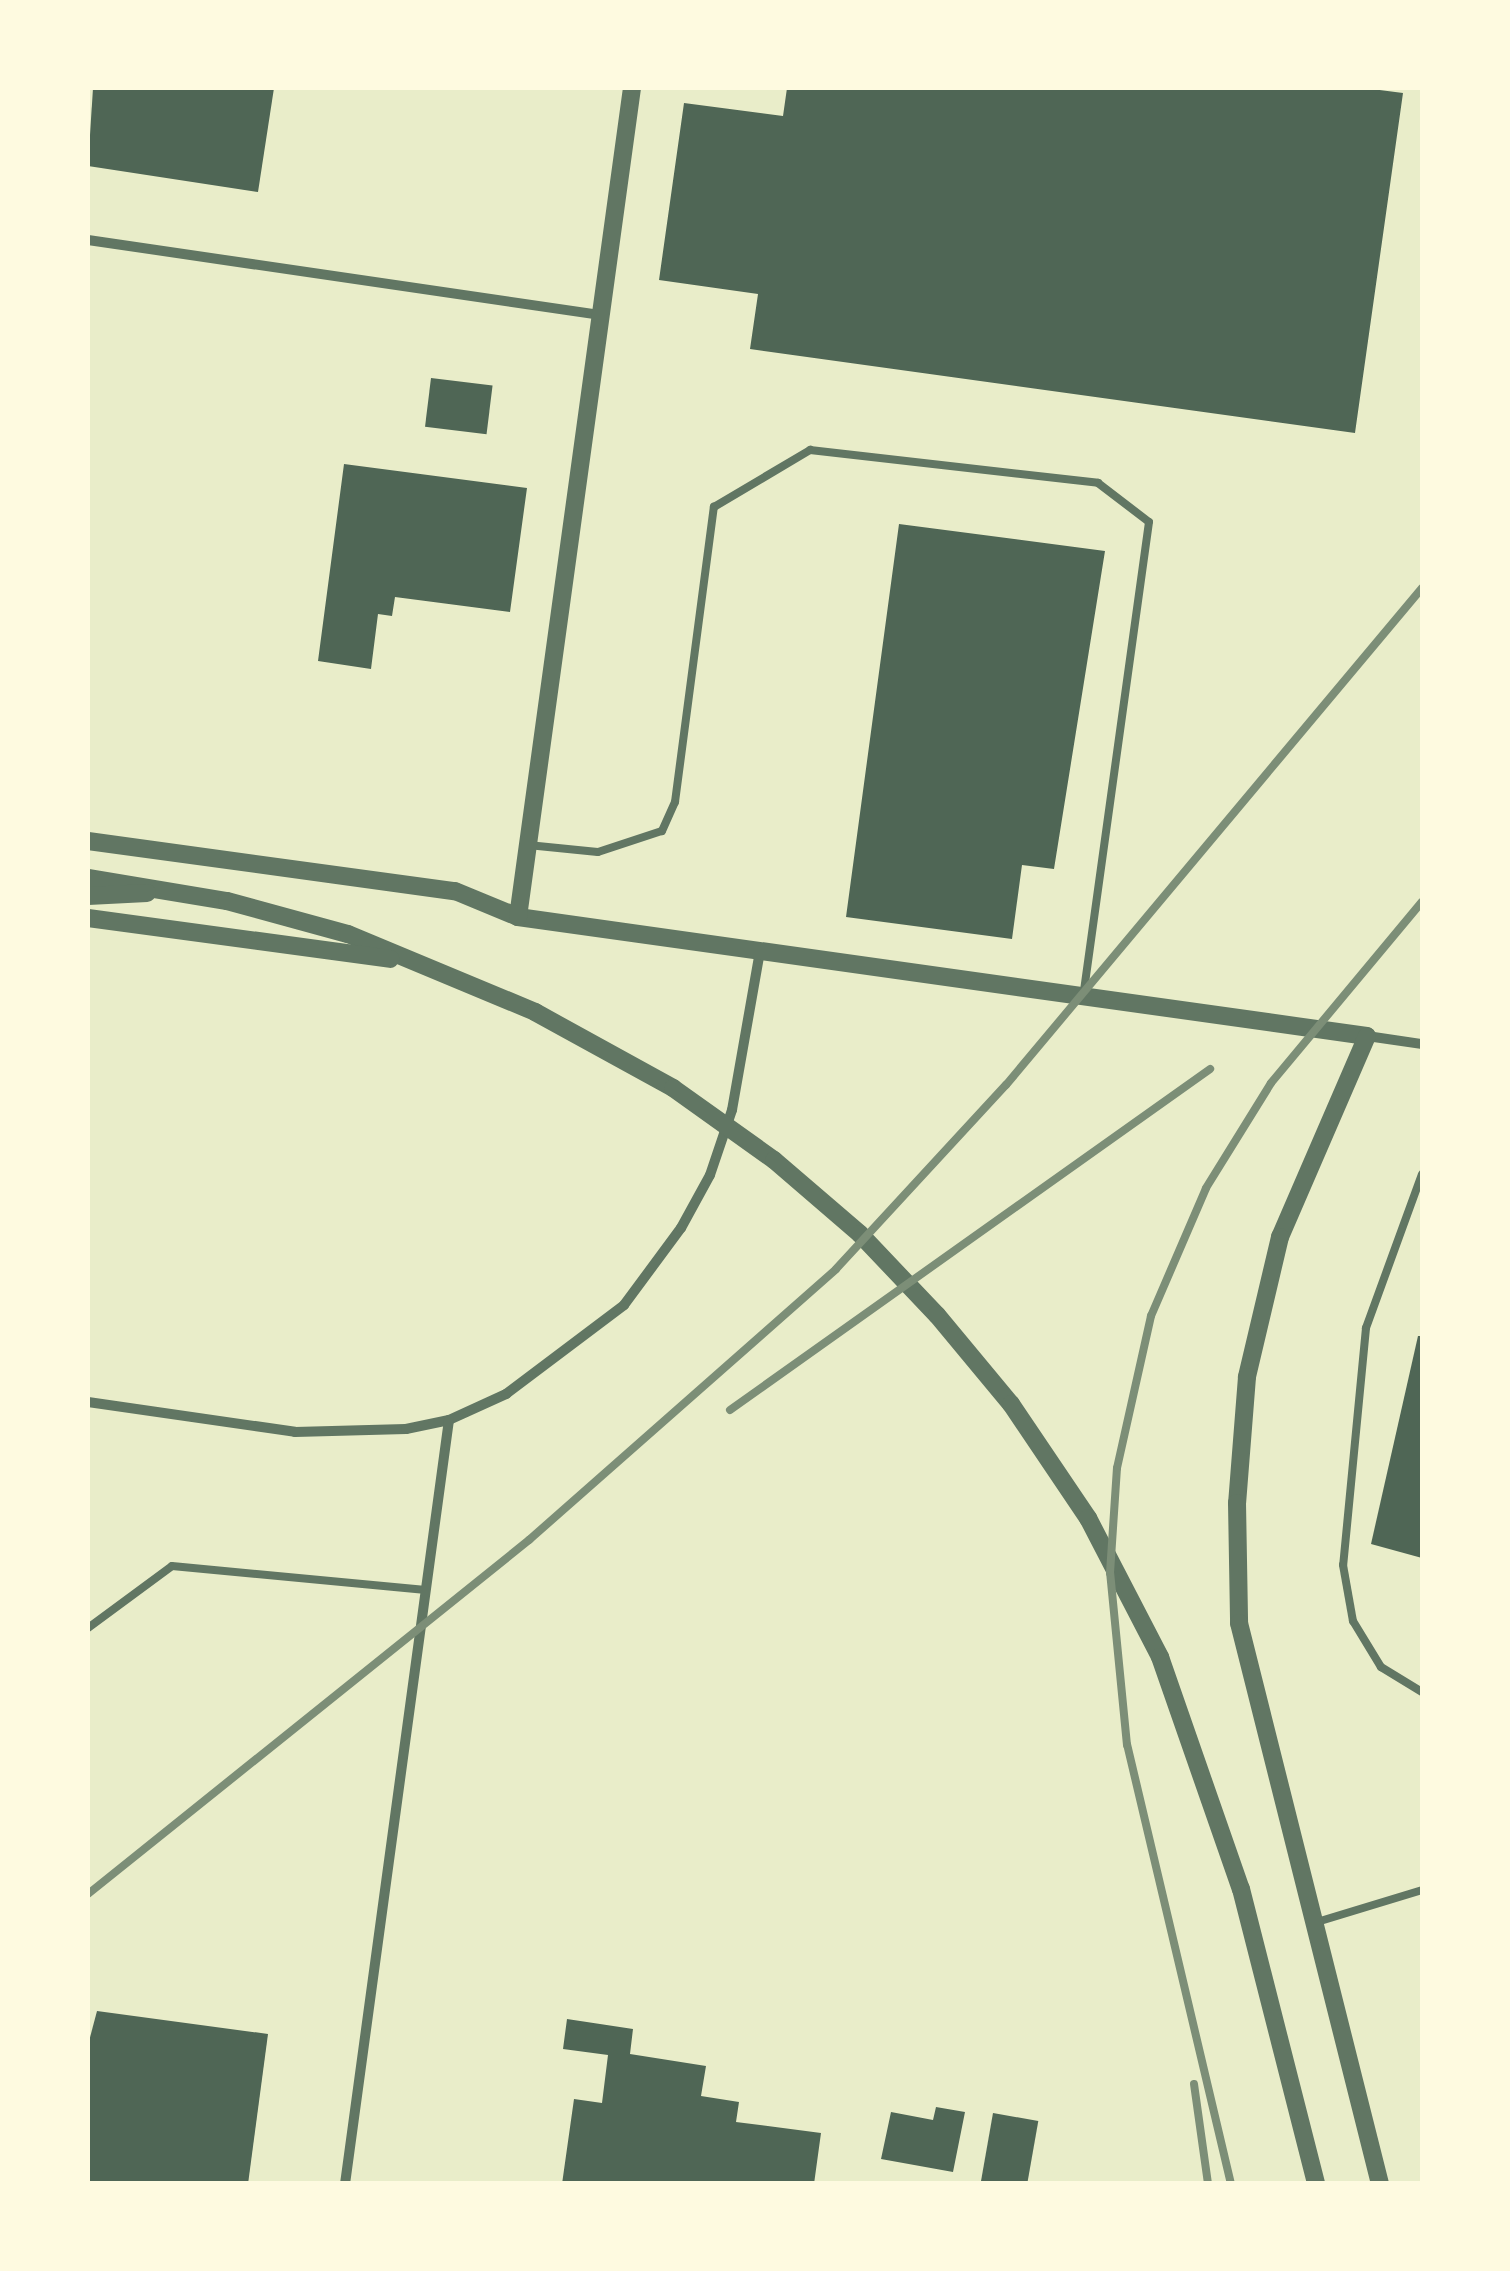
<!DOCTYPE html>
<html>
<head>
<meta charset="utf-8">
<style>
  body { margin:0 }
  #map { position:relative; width:1510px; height:2271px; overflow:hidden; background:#e9edc9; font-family:Quicksand,sans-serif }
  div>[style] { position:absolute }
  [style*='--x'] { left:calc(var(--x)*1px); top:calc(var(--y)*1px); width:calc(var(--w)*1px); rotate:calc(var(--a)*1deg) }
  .building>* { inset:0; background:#4f6655; transform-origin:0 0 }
  .service>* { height:8px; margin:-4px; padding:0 4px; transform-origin:4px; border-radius:4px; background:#617663 }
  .minor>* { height:10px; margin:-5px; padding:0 5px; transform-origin:5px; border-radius:5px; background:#617663 }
  .tertiary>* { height:18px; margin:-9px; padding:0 9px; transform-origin:9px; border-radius:9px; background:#617663 }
  .rail>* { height:8px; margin:-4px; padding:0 4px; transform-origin:4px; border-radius:4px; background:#7c8e77 }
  span { translate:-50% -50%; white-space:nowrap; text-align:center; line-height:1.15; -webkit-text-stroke:10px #fefae0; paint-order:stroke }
  .frame { position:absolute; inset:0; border:90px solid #fefae0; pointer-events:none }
</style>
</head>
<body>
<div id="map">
  <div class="building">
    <i style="clip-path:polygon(93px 88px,274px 88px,258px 192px,88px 166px)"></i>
    <i style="clip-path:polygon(787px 88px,1364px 88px,1403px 93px,1355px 433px,750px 349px,758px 294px,659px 280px,684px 103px,783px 116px)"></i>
    <i style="left:431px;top:378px;width:62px;height:49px;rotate:7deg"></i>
    <i style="clip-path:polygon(344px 464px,527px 488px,510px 612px,395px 597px,392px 616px,378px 614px,371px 669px,318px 661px)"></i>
    <i style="clip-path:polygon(899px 524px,1105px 551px,1054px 869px,1022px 865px,1012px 939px,846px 917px)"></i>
    <i style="clip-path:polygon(1418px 1336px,1422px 1336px,1422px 1558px,1371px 1544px)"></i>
    <i style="clip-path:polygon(97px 2011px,268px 2034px,248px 2184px,88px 2184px,88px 2045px)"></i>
    <i style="clip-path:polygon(567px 2019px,633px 2029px,630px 2054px,706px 2066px,701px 2096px,739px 2102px,736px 2122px,821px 2133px,814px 2184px,562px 2184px,574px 2099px,602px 2103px,608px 2055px,563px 2049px)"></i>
    <i style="clip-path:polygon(936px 2107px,965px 2112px,953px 2172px,881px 2159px,891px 2112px,933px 2120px)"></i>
    <i style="left:993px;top:2113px;width:46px;height:72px;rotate:10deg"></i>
  </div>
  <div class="service">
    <i style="--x:528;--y:845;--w:70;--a:5.7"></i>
    <i style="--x:598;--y:852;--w:67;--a:-18.2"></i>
    <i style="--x:662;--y:831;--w:32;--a:-66"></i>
    <i style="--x:675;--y:802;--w:298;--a:-82.5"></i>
    <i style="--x:714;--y:507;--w:112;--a:-30.7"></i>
    <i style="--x:810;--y:450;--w:290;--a:6.5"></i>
    <i style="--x:1098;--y:483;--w:64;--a:37.4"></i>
    <i style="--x:1149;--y:522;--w:478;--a:97.9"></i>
    <i style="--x:1422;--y:1174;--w:164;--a:110"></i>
    <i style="--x:1366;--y:1328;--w:238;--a:95.5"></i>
    <i style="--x:1343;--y:1565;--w:57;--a:79.9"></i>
    <i style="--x:1353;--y:1621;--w:54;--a:58.7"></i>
    <i style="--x:1381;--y:1667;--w:48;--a:31.4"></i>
    <i style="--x:88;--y:1628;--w:104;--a:-36.4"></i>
    <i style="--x:172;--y:1566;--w:255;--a:5.4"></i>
    <i style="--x:1317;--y:1922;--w:110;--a:-16.9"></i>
  </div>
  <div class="minor">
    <i style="--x:88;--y:240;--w:517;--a:8.33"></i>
    <i style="--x:1367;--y:1036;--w:56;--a:8.3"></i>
    <i style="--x:88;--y:1402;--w:209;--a:8.2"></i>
    <i style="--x:295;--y:1432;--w:111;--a:-1.5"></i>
    <i style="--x:406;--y:1429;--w:44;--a:-11.8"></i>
    <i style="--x:449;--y:1420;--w:63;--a:-24.5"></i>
    <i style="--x:506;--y:1394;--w:148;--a:-37"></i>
    <i style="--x:624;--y:1305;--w:96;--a:-53.5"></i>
    <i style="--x:681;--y:1228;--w:60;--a:-61.3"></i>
    <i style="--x:710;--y:1175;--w:69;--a:-71.3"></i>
    <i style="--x:732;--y:1110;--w:161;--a:-80"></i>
    <i style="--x:345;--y:2184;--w:771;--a:-82.25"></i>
  </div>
  <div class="tertiary">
    <i style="--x:88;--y:841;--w:370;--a:7.8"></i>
    <i style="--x:455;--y:891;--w:68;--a:22.4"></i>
    <i style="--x:518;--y:917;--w:857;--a:7.98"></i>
    <i style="--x:1367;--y:1036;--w:219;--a:113.4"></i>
    <i style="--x:1280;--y:1237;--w:144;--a:103.3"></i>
    <i style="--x:1247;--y:1377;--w:126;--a:94.5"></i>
    <i style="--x:1237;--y:1503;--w:120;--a:89"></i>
    <i style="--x:1239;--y:1623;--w:578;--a:75.89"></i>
    <i style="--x:88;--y:878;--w:141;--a:9.4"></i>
    <i style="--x:227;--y:901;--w:125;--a:15.3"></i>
    <i style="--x:348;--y:934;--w:203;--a:22.6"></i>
    <i style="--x:535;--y:1012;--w:158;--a:28.8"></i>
    <i style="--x:673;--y:1088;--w:124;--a:35.5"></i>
    <i style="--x:774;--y:1160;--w:113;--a:40.7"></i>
    <i style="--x:860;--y:1234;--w:112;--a:46.5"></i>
    <i style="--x:937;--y:1315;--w:116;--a:50.3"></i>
    <i style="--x:1011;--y:1404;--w:138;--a:56"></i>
    <i style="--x:1088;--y:1518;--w:157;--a:62.6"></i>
    <i style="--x:1160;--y:1657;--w:246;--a:70.8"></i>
    <i style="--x:1241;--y:1889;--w:304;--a:75.7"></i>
    <i style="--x:88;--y:896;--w:59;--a:-2.9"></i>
    <i style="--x:518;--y:917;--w:837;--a:-82.17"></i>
    <i style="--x:88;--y:918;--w:305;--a:7.7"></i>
  </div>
  <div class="rail">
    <i style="--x:730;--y:1410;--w:589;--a:-35.39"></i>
    <i style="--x:88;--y:1894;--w:566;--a:-38.75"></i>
    <i style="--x:529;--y:1540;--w:409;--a:-41.4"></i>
    <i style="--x:836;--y:1269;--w:251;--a:-47.3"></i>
    <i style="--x:1006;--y:1085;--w:648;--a:-50.07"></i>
    <i style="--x:1194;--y:2084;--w:101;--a:82"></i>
    <i style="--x:1231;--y:2184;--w:451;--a:-103.3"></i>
    <i style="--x:1127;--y:1745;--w:173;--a:-95.6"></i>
    <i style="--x:1110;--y:1573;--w:105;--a:-86.2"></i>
    <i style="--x:1117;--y:1468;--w:156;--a:-77.4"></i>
    <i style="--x:1151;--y:1316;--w:139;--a:-66.7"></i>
    <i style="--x:1206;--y:1188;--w:123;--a:-58.2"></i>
    <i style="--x:1271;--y:1083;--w:236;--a:-50.2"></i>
  </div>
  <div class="frame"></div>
</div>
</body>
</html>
